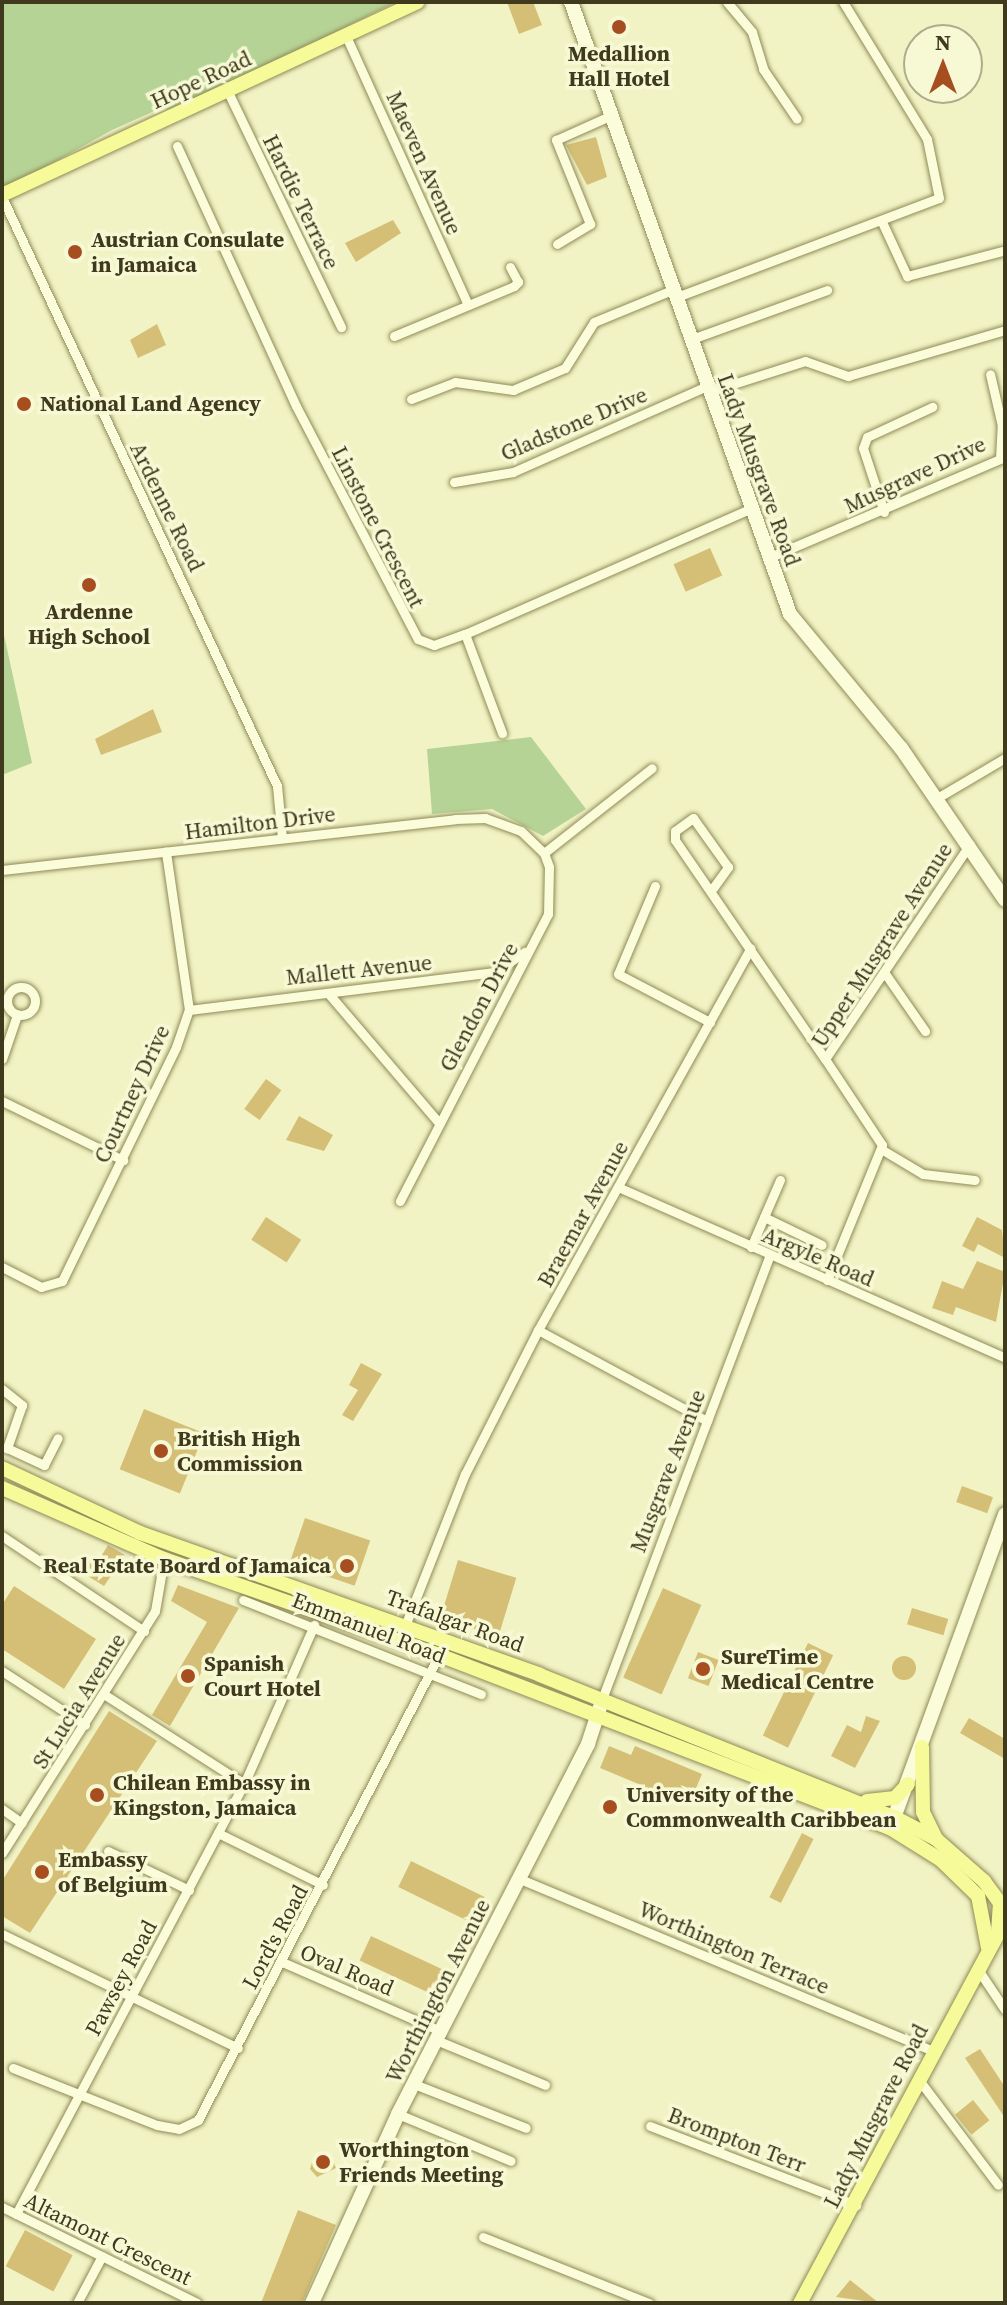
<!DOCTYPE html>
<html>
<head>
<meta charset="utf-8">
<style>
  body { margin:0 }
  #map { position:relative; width:1007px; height:2305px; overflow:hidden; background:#f1f3c4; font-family:"Source Serif 4",serif }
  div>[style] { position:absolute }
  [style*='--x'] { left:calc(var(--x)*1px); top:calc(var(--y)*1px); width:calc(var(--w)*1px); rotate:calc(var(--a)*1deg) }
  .green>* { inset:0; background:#b6d396 }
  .building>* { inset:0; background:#d5bf76; transform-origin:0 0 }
  .round { border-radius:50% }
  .roads { filter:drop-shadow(0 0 2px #908a58) drop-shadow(0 0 2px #908a58) }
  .minor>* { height:9px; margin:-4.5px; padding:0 4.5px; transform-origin:4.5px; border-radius:4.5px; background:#fbfcd9 }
  .minor>.ring { margin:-4.5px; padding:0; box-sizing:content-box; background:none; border:9px solid #fbfcd9; border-radius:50% }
  .secondary>* { height:14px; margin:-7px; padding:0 7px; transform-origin:7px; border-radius:7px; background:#fbfcd9 }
  .primary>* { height:14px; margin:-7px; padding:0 7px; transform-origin:7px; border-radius:7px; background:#f6fa98 }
  .dots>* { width:22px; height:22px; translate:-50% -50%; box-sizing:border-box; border:4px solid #f7f9d5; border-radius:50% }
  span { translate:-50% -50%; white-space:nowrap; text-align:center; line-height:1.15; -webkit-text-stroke:7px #f7f9d5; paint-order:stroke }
  .poi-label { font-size:22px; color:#3f391d; font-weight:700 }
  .left { translate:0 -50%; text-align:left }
  .right { translate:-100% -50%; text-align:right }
  .street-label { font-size:22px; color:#3f391d }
  .frame { position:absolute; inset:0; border:4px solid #3f391d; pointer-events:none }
  .north { position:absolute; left:903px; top:24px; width:80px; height:80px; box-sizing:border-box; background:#f7f9d5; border:2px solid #adac8b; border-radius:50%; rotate:0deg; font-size:22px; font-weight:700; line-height:32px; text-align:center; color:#3f391d }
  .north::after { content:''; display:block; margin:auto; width:28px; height:36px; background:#a64e20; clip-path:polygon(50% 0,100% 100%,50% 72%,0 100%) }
</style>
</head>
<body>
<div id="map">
  <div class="green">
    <i style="clip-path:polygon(2px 2px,396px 2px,181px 109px,159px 109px,112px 130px,2px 191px)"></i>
    <i style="clip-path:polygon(2px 626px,32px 763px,2px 775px)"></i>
    <i style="clip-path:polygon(531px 737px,586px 809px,543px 836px,492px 809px,432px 814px,427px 749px)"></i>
  </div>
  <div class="building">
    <i style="clip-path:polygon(507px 2px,533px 2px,542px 25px,519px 34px)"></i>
    <i style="clip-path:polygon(596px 137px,607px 177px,587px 185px,566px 145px)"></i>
    <i style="clip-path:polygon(393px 220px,401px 233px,356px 262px,345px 243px)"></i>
    <i style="clip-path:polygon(157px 324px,166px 345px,138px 358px,130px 340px)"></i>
    <i style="left:710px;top:548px;width:30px;height:40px;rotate:66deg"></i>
    <i style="clip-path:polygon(153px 709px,162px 732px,101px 755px,95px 739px)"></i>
    <i style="left:266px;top:1079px;width:19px;height:37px;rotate:36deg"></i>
    <i style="clip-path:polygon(299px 1116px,333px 1135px,324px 1151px,286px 1140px)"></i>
    <i style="left:266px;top:1217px;width:42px;height:27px;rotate:33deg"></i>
    <i style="clip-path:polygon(977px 1217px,1002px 1230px,1005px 1258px,978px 1244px,974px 1252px,962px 1246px)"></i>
    <i style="clip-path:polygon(977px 1261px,1005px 1272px,996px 1322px,956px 1307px,953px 1315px,932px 1308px,942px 1281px,963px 1289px)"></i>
    <i style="clip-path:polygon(361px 1363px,382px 1374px,353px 1421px,342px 1415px,358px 1390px,349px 1385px)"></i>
    <i style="left:144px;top:1409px;width:65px;height:65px;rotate:22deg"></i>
    <i style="left:962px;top:1486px;width:33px;height:17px;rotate:20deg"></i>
    <i style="left:305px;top:1518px;width:69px;height:48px;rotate:19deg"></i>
    <i style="clip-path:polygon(108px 1545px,125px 1555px,104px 1586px,73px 1567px,80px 1555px,96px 1565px)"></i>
    <i style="left:458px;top:1560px;width:61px;height:61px;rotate:17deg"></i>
    <i style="clip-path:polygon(178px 1585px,239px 1608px,170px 1726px,152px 1715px,207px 1622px,171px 1601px)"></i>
    <i style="clip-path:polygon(14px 1586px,96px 1639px,64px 1689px,2px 1649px,2px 1605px)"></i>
    <i style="left:663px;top:1588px;width:42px;height:98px;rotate:24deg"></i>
    <i style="left:912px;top:1608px;width:38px;height:17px;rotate:17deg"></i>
    <i style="left:808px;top:1643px;width:28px;height:103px;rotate:26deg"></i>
    <i style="left:698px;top:1652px;width:22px;height:28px;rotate:21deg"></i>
    <i class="round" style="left:892px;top:1656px;width:24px;height:24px"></i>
    <i style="clip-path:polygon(109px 1711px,157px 1741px,30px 1933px,2px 1916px,2px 1881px)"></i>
    <i style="clip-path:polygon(866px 1716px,880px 1721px,855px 1768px,831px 1756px,847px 1725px,861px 1732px)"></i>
    <i style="clip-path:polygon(969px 1718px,1005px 1739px,1005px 1759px,960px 1733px)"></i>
    <i style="clip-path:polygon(609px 1746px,631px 1755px,635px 1746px,702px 1774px,689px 1805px,600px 1768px)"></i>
    <i style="left:802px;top:1833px;width:13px;height:72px;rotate:27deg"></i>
    <i style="left:411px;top:1861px;width:82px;height:29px;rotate:26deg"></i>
    <i style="left:371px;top:1936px;width:84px;height:27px;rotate:25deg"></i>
    <i style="clip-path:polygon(980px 2049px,1005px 2087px,1005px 2118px,965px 2058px)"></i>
    <i style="left:973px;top:2100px;width:26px;height:23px;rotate:51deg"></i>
    <i style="clip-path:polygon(330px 2155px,336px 2168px,317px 2177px,310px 2169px,314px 2156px)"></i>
    <i style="clip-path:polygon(298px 2210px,336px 2225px,302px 2303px,261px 2303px)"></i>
    <i style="left:25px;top:2230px;width:54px;height:41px;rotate:28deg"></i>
    <i style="clip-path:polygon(850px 2280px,879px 2303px,836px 2297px)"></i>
  </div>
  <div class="roads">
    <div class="minor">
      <i style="--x:727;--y:2;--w:39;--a:50"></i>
      <i style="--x:752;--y:32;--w:39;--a:73"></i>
      <i style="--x:763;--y:69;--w:60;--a:55.8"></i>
      <i style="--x:346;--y:36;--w:295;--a:65.6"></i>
      <i style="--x:228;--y:92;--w:261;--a:64.3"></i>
      <i style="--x:177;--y:146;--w:286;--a:65.4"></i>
      <i style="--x:296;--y:406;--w:263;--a:62.4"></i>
      <i style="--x:418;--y:639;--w:17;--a:21"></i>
      <i style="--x:434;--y:645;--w:33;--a:-20"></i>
      <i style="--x:465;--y:634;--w:311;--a:-23.7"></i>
      <i style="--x:2;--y:197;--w:650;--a:64.97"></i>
      <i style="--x:277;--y:786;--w:52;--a:84.5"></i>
      <i style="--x:882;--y:222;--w:60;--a:65.2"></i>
      <i style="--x:907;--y:276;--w:98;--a:-14.7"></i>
      <i style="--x:557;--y:244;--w:39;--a:-31"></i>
      <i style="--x:590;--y:224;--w:91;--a:-112"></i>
      <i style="--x:556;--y:140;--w:61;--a:-24.1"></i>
      <i style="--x:674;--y:298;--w:283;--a:-20.7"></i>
      <i style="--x:939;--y:198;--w:60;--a:-101.5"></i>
      <i style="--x:927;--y:139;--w:161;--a:-121.5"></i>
      <i style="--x:394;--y:336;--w:130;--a:-22.6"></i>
      <i style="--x:514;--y:286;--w:6;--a:-45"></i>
      <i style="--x:518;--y:282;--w:17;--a:-118"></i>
      <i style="--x:689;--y:340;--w:147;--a:-19.9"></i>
      <i style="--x:708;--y:392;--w:102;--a:-17.7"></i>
      <i style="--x:805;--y:361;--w:46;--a:19.2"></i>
      <i style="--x:848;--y:376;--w:164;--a:-16.3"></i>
      <i style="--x:411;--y:399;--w:47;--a:-21.1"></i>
      <i style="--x:455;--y:382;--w:59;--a:7.9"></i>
      <i style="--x:513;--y:390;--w:56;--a:-22.9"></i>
      <i style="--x:565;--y:368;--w:54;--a:-57.8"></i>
      <i style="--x:594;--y:322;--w:84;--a:-22.3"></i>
      <i style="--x:454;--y:482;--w:60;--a:-9.6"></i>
      <i style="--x:513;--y:472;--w:210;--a:-23.9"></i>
      <i style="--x:884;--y:512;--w:67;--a:-108.2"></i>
      <i style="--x:863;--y:448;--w:12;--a:-70"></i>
      <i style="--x:867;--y:437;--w:72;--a:-24.8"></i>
      <i style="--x:768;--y:558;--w:252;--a:-23.1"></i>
      <i style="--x:1000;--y:459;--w:33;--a:-87"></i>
      <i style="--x:1002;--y:426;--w:53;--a:-103"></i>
      <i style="--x:465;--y:634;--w:106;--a:69.5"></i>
      <i style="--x:937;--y:798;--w:79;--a:-30.5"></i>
      <i style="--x:544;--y:853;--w:137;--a:-38.2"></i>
      <i style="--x:2;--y:870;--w:456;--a:-6.4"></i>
      <i style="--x:455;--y:819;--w:30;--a:-2"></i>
      <i style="--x:485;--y:818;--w:38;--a:20"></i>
      <i style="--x:521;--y:831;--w:32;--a:44"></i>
      <i style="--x:544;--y:853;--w:15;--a:70"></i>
      <i style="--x:549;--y:867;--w:47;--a:91.2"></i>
      <i style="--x:548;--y:914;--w:323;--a:117.3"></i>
      <i style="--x:655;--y:886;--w:95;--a:112.8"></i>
      <i style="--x:618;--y:974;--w:104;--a:27.6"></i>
      <i style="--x:713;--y:888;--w:26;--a:-54"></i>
      <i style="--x:728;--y:867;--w:60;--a:-125.5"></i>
      <i style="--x:693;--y:818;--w:22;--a:144"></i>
      <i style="--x:675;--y:831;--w:9;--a:90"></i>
      <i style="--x:675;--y:840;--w:265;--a:55.6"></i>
      <i style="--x:884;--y:972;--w:72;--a:55.2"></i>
      <i class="ring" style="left:7px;top:987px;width:19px;height:19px"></i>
      <i style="--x:328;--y:993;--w:170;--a:49.5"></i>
      <i style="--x:189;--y:1010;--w:308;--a:-7.1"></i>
      <i style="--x:495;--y:972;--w:36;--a:-34"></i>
      <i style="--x:2;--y:1059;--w:46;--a:-71.2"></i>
      <i style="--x:2;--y:1101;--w:135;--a:26"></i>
      <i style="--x:881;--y:1149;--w:49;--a:30.8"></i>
      <i style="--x:923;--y:1174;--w:52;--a:6.6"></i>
      <i style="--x:618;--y:1187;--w:423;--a:23.8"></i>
      <i style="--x:764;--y:1217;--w:64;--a:25.8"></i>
      <i style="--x:751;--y:1247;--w:73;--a:-66.6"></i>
      <i style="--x:2;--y:1267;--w:44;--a:27.1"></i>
      <i style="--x:41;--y:1287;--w:22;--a:-16"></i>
      <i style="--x:62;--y:1281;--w:260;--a:-64"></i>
      <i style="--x:176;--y:1047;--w:39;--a:-71"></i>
      <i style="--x:189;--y:1010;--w:160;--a:-98.3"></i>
      <i style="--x:827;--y:1280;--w:146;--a:-67.8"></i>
      <i style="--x:882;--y:1145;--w:103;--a:-123.5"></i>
      <i style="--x:825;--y:1059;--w:259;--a:-56"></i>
      <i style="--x:538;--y:1330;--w:192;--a:28.3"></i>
      <i style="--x:2;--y:1389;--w:26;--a:39"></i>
      <i style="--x:22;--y:1405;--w:46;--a:109.2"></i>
      <i style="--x:7;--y:1448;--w:41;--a:24.7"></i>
      <i style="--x:44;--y:1465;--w:30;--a:-63"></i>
      <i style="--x:2;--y:1536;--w:171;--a:33.8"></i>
      <i style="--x:243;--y:1600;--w:256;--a:21.6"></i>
      <i style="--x:405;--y:1626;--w:163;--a:-68.5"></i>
      <i style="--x:465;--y:1474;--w:161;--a:-63.1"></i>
      <i style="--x:538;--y:1330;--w:437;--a:-60.9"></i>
      <i style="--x:2;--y:1671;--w:99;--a:33"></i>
      <i style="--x:105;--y:1695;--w:165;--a:32.6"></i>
      <i style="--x:602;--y:1699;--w:473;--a:-69.3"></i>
      <i style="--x:2;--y:1809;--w:24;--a:35"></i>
      <i style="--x:218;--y:1833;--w:117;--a:26.3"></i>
      <i style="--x:108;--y:1851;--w:90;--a:25.7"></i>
      <i style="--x:2;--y:1853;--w:286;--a:-57.7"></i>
      <i style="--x:155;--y:1611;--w:53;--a:-80.2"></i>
      <i style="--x:520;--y:1879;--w:448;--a:22.6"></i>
      <i style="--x:2;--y:1934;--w:262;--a:25.8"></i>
      <i style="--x:282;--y:1962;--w:173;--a:23.5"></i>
      <i style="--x:977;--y:1968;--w:50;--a:56.3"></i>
      <i style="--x:436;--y:2040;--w:118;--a:22.4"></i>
      <i style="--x:13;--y:2068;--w:155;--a:21.6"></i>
      <i style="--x:157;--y:2125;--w:22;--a:10"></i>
      <i style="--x:179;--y:2129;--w:21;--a:-25"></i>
      <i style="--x:198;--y:2120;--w:524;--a:-62.6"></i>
      <i style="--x:919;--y:2080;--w:131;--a:53"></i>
      <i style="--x:414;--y:2084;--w:120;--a:21.4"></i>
      <i style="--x:398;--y:2114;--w:122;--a:22.6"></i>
      <i style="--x:650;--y:2126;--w:221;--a:21"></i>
      <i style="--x:2;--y:2207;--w:217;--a:26.2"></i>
      <i style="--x:16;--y:2214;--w:487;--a:-62.1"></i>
      <i style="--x:244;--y:1784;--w:174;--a:-66.2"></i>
      <i style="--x:483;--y:2237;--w:179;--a:21.7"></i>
      <i style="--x:77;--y:2303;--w:53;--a:-62"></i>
    </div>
    <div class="secondary">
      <i style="--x:571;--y:2;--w:650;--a:70.31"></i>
      <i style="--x:790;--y:614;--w:174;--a:50.4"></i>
      <i style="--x:901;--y:748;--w:184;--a:55.6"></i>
      <i style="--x:891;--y:1826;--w:332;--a:-69.9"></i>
      <i style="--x:312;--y:2303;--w:208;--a:-65.5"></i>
      <i style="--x:398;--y:2114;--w:416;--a:-62.8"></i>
      <i style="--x:588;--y:1744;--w:39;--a:-72"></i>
    </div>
    <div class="primary">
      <i style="--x:2;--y:195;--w:458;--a:-24.9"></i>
      <i style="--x:2;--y:1468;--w:153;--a:25.2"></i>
      <i style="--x:140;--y:1533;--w:424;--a:19.5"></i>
      <i style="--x:540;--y:1675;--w:381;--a:21.9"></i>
      <i style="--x:894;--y:1817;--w:47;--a:27.6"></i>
      <i style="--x:936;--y:1839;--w:64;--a:41.2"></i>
      <i style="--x:984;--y:1881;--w:27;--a:54"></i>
      <i style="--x:1000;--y:1903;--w:31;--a:94"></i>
      <i style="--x:998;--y:1934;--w:419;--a:118.2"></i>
      <i style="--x:2;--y:1488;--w:177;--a:23.7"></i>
      <i style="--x:164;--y:1559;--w:291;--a:19.2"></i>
      <i style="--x:439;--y:1655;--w:483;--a:21"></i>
      <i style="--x:890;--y:1828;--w:60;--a:32.1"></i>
      <i style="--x:941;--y:1860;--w:52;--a:44.2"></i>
      <i style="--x:978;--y:1896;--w:53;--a:79.1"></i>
      <i style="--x:922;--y:1747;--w:65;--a:89.1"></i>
      <i style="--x:923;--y:1812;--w:30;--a:64"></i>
      <i style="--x:867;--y:1801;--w:28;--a:-6"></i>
      <i style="--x:895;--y:1798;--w:19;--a:-47"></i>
    </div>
  </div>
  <div class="dots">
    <i style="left:619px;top:27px;background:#a64e20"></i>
    <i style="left:75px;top:252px;background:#a64e20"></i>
    <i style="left:24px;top:404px;background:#a64e20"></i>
    <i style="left:89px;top:585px;background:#a64e20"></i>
    <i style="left:161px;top:1451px;background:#a64e20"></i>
    <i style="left:347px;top:1566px;background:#a64e20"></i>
    <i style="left:703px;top:1669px;background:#a64e20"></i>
    <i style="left:188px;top:1676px;background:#a64e20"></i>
    <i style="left:97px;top:1795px;background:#a64e20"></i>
    <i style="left:610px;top:1807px;background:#a64e20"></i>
    <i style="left:42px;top:1872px;background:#a64e20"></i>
    <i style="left:323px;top:2162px;background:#a64e20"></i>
  </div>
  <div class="poi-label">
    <span style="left:619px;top:66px">Medallion<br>Hall Hotel</span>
    <span class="left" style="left:91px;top:252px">Austrian Consulate<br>in Jamaica</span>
    <span class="left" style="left:40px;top:404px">National Land Agency</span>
    <span style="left:89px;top:624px">Ardenne<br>High School</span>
    <span class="left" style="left:177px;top:1451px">British High<br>Commission</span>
    <span class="right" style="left:331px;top:1566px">Real Estate Board of Jamaica</span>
    <span class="left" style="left:721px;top:1669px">SureTime<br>Medical Centre</span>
    <span class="left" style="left:204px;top:1676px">Spanish<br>Court Hotel</span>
    <span class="left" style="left:113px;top:1795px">Chilean Embassy in<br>Kingston, Jamaica</span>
    <span class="left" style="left:626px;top:1807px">University of the<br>Commonwealth Caribbean</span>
    <span class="left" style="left:58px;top:1872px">Embassy<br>of Belgium</span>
    <span class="left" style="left:339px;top:2162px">Worthington<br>Friends Meeting</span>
  </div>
  <div class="street-label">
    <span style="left:201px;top:80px;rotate:-25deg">Hope Road</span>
    <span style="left:424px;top:163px;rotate:66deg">Maeven Avenue</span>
    <span style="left:301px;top:202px;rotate:64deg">Hardie Terrace</span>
    <span style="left:574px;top:424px;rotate:-23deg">Gladstone Drive</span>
    <span style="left:759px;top:470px;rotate:70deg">Lady Musgrave Road</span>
    <span style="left:915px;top:475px;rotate:-25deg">Musgrave Drive</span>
    <span style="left:167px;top:507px;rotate:64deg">Ardenne Road</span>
    <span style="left:378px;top:527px;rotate:63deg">Linstone Crescent</span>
    <span style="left:260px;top:823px;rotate:-7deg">Hamilton Drive</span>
    <span style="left:882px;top:945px;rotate:-57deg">Upper Musgrave Avenue</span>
    <span style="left:359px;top:970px;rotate:-6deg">Mallett Avenue</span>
    <span style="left:479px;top:1007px;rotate:-62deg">Glendon Drive</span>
    <span style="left:132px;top:1094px;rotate:-65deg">Courtney Drive</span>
    <span style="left:583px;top:1214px;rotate:-61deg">Braemar Avenue</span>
    <span style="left:818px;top:1257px;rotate:23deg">Argyle Road</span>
    <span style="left:668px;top:1471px;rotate:-69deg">Musgrave Avenue</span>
    <span style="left:455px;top:1621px;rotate:20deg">Trafalgar Road</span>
    <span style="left:369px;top:1628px;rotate:21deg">Emmanuel Road</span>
    <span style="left:79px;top:1701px;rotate:-58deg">St Lucia Avenue</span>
    <span style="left:275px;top:1937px;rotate:-62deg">Lord's Road</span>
    <span style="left:734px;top:1948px;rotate:23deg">Worthington Terrace</span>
    <span style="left:347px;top:1970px;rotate:23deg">Oval Road</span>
    <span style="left:121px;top:1978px;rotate:-62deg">Pawsey Road</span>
    <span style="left:438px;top:1991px;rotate:-63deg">Worthington Avenue</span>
    <span style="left:876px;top:2116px;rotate:-63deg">Lady Musgrave Road</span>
    <span style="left:737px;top:2140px;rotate:21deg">Brompton Terr</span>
    <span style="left:108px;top:2239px;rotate:26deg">Altamont Crescent</span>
  </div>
  <div class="frame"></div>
  <div class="north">N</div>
</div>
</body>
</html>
